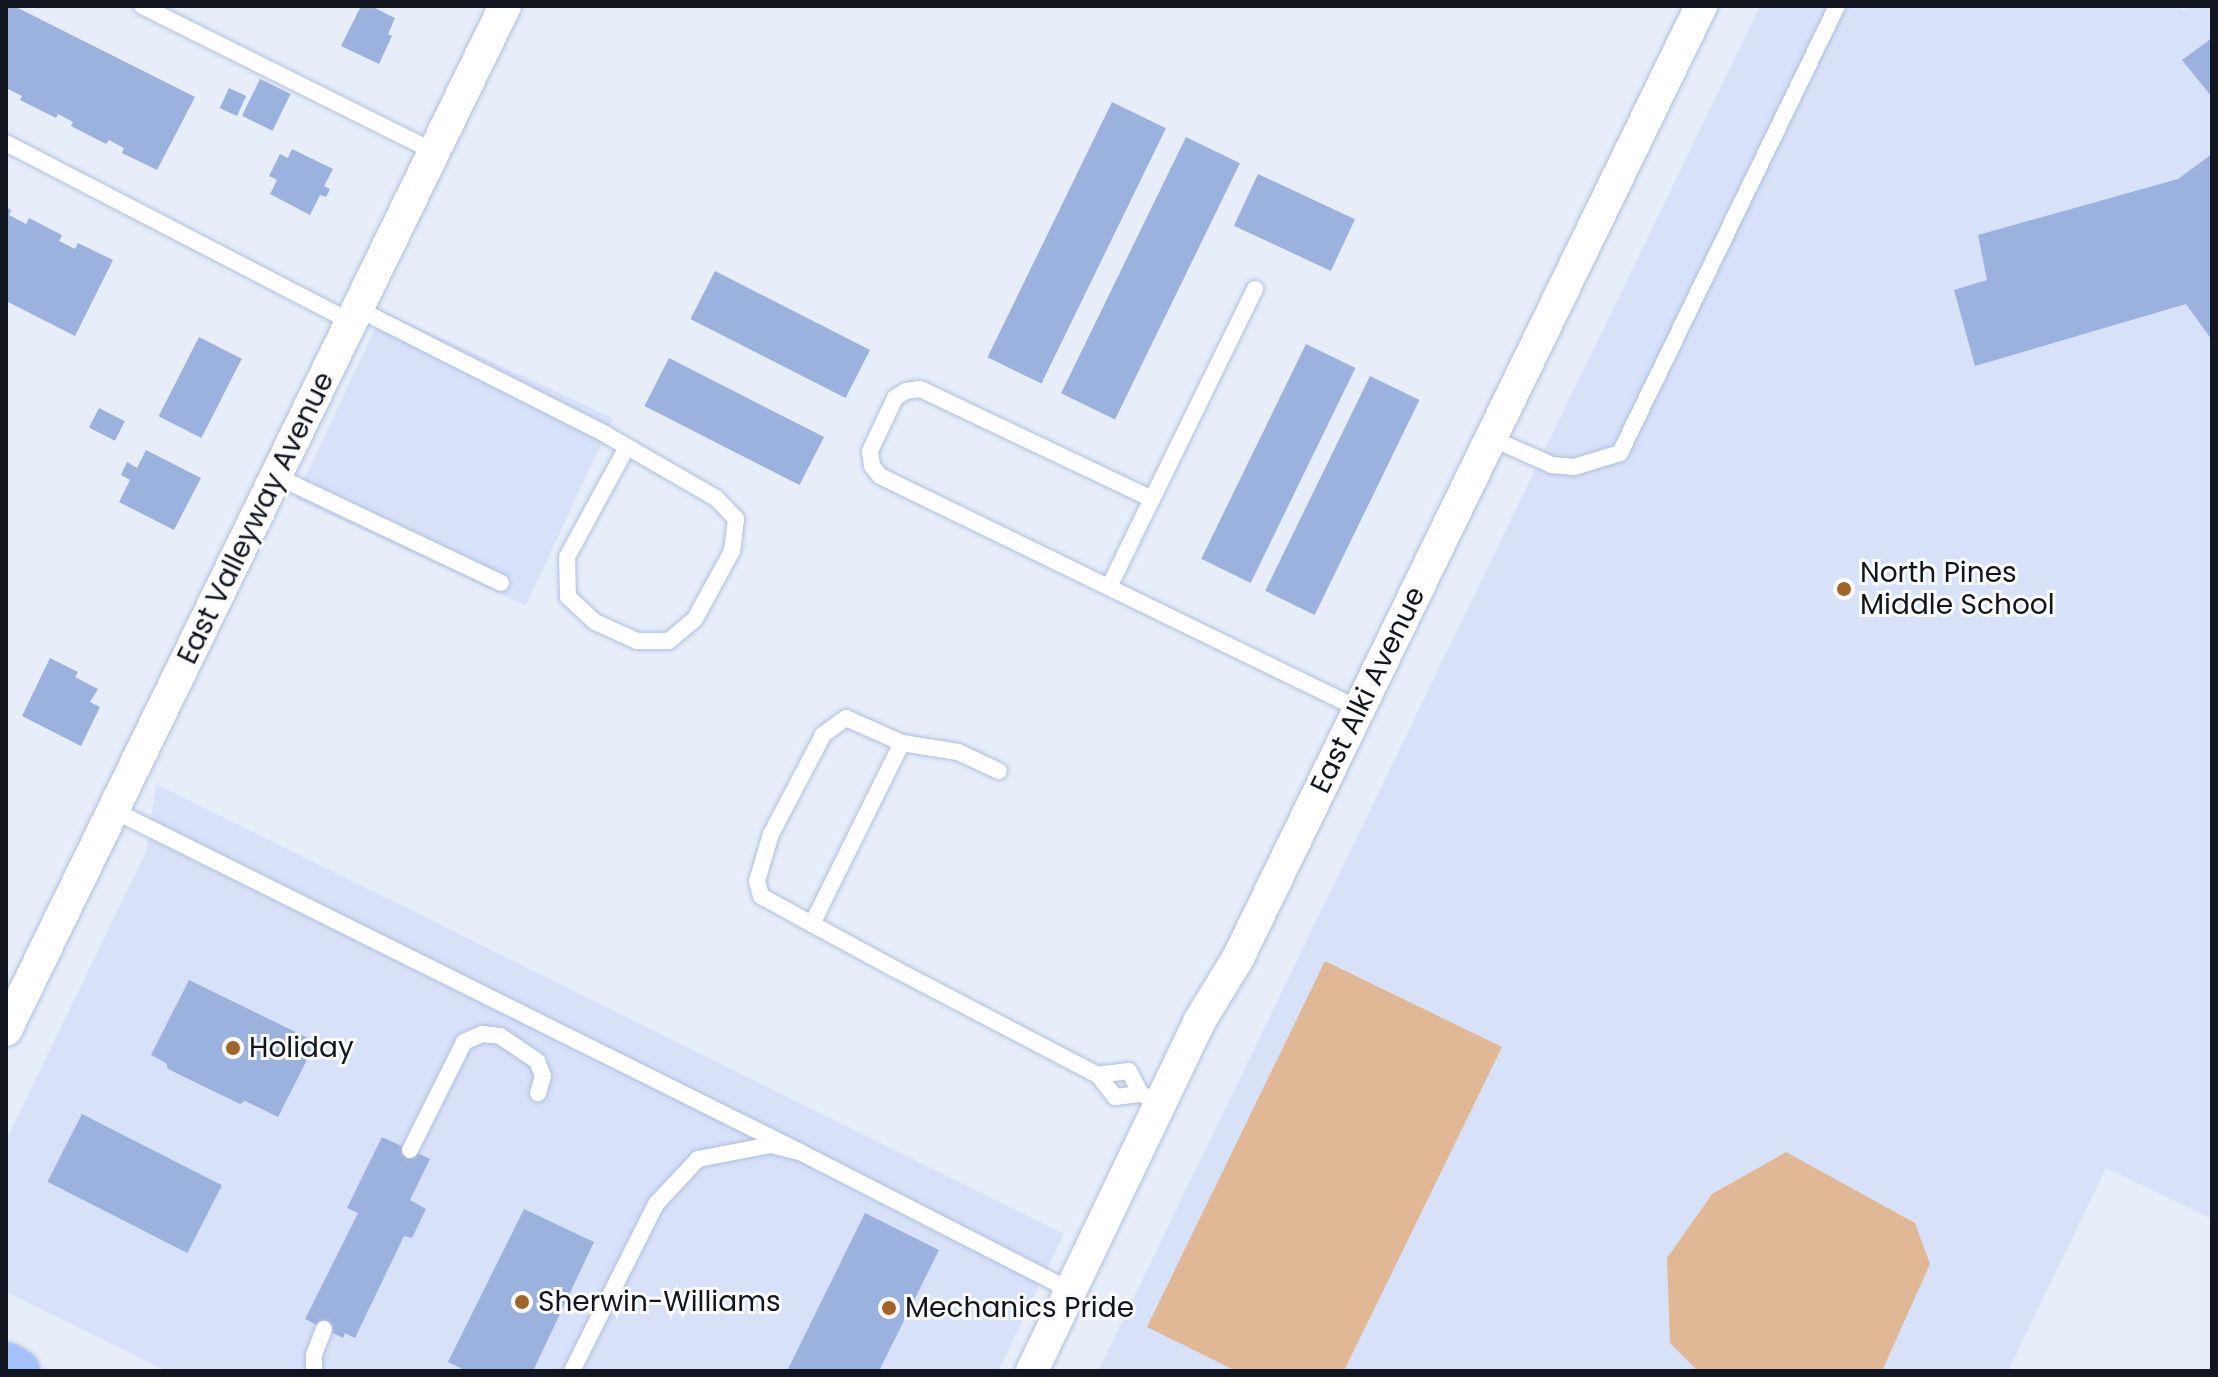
<!DOCTYPE html>
<html>
<head>
<meta charset="utf-8">
<style>
  body { margin:0 }
  #map { position:relative; width:2218px; height:1377px; overflow:hidden; background:#e7eefa; font-family:Poppins,sans-serif }
  div>[style] { position:absolute }
  [style*='--x'] { left:calc(var(--x)*1px); top:calc(var(--y)*1px); width:calc(var(--w)*1px); rotate:calc(var(--a)*1deg) }
  .built>* { inset:0; background:#d7e2f9; transform-origin:0 0 }
  .green>* { inset:0; background:#e1b896 }
  .building>* { inset:0; background:#9bb1de; transform-origin:0 0 }
  .roads { filter:drop-shadow(0 0 2px #b0bfde) drop-shadow(0 0 2px #b0bfde) }
  .service>* { height:16px; margin:-8px; padding:0 8px; transform-origin:8px; border-radius:8px; background:#fff }
  .minor>* { height:32px; margin:-16px; padding:0 16px; transform-origin:16px; border-radius:16px; background:#fff }
  .primary>* { height:44px; margin:-22px; padding:0 22px; transform-origin:22px; border-radius:22px; background:#a4c0fd }
  .dots>* { width:22px; height:22px; translate:-50% -50%; box-sizing:border-box; border:4px solid #fbfbfb; border-radius:50% }
  span { translate:-50% -50%; white-space:nowrap; text-align:center; line-height:1.15; -webkit-text-stroke:6px #fbfbfb; paint-order:stroke }
  .street-label { font-size:28px; color:#101520 }
  .poi-label { font-size:28px; color:#101520 }
  .left { translate:0 -50%; text-align:left }
  .frame { position:absolute; inset:0; border:8px solid #101520; pointer-events:none }
</style>
</head>
<body>
<div id="map">
  <div class="built">
    <i style="clip-path:polygon(1760px 6px,2175px 6px,2185px 11px,2187px 6px,2212px 6px,2212px 1219px,2106px 1168px,2008px 1371px,1098px 1371px)"></i>
    <i style="left:383px;top:311px;width:254px;height:207px;rotate:25deg"></i>
    <i style="clip-path:polygon(156px 784px,1064px 1234px,998px 1371px,167px 1371px,6px 1292px,6px 1140px,146px 852px)"></i>
  </div>
  <div class="green">
    <i style="clip-path:polygon(1325px 961px,1502px 1047px,1344px 1371px,1236px 1371px,1147px 1327px)"></i>
    <i style="clip-path:polygon(1786px 1152px,1915px 1223px,1930px 1264px,1882px 1371px,1698px 1371px,1670px 1343px,1667px 1258px,1712px 1194px)"></i>
  </div>
  <div class="building">
    <i style="clip-path:polygon(6px 6px,14px 6px,195px 97px,157px 170px,122px 153px,124px 148px,109px 140px,106px 144px,71px 126px,73px 122px,58px 114px,56px 118px,20px 100px,22px 96px,6px 88px)"></i>
    <i style="clip-path:polygon(361px 6px,371px 6px,395px 18px,388px 34px,392px 36px,379px 64px,341px 46px)"></i>
    <i style="clip-path:polygon(2212px 38px,2212px 97px,2182px 60px)"></i>
    <i style="left:260px;top:79px;width:34px;height:41px;rotate:26deg"></i>
    <i style="left:229px;top:88px;width:19px;height:22px;rotate:25deg"></i>
    <i style="left:1112px;top:102px;width:60px;height:284px;rotate:26deg"></i>
    <i style="left:1186px;top:137px;width:60px;height:285px;rotate:26deg"></i>
    <i style="clip-path:polygon(292px 149px,333px 169px,324px 186px,330px 189px,326px 197px,320px 195px,310px 215px,270px 194px,277px 180px,269px 176px,280px 154px,288px 158px)"></i>
    <i style="clip-path:polygon(2212px 154px,2212px 340px,2186px 304px,1975px 366px,1954px 290px,1987px 280px,1978px 235px,2178px 179px)"></i>
    <i style="left:1258px;top:174px;width:107px;height:57px;rotate:25deg"></i>
    <i style="clip-path:polygon(6px 207px,11px 210px,9px 215px,26px 224px,29px 218px,62px 235px,59px 241px,75px 249px,78px 243px,113px 260px,75px 336px,6px 301px)"></i>
    <i style="left:715px;top:271px;width:174px;height:54px;rotate:27deg"></i>
    <i style="left:199px;top:337px;width:48px;height:89px;rotate:27deg"></i>
    <i style="left:1306px;top:344px;width:55px;height:239px;rotate:26deg"></i>
    <i style="left:669px;top:358px;width:174px;height:54px;rotate:27deg"></i>
    <i style="left:1370px;top:376px;width:55px;height:239px;rotate:26deg"></i>
    <i style="left:99px;top:408px;width:29px;height:22px;rotate:27deg"></i>
    <i style="clip-path:polygon(146px 450px,201px 478px,174px 530px,119px 502px,130px 480px,121px 475px,127px 462px,137px 468px)"></i>
    <i style="clip-path:polygon(50px 658px,78px 672px,75px 677px,98px 689px,90px 702px,100px 707px,81px 746px,22px 716px)"></i>
    <i style="clip-path:polygon(189px 980px,316px 1042px,278px 1117px,245px 1101px,240px 1104px,168px 1069px,166px 1063px,151px 1055px)"></i>
    <i style="left:82px;top:1114px;width:157px;height:76px;rotate:27deg"></i>
    <i style="clip-path:polygon(382px 1137px,430px 1159px,410px 1200px,426px 1209px,412px 1238px,404px 1236px,355px 1338px,345px 1333px,343px 1338px,305px 1319px,358px 1213px,347px 1208px)"></i>
    <i style="clip-path:polygon(524px 1209px,594px 1242px,533px 1371px,466px 1371px,448px 1362px)"></i>
    <i style="clip-path:polygon(865px 1213px,939px 1250px,879px 1371px,787px 1371px)"></i>
  </div>
  <div class="roads">
    <div class="service">
      <i style="--x:142;--y:6;--w:327;--a:26.5"></i>
      <i style="--x:6;--y:143;--w:390;--a:27.4"></i>
      <i style="--x:1255;--y:289;--w:234;--a:116.1"></i>
      <i style="--x:1152;--y:499;--w:257;--a:-154.6"></i>
      <i style="--x:920;--y:389;--w:14;--a:172"></i>
      <i style="--x:906;--y:391;--w:13;--a:148"></i>
      <i style="--x:895;--y:398;--w:59;--a:115.3"></i>
      <i style="--x:870;--y:451;--w:15;--a:82"></i>
      <i style="--x:872;--y:466;--w:13;--a:51"></i>
      <i style="--x:880;--y:476;--w:533;--a:25.94"></i>
      <i style="--x:358;--y:309;--w:277;--a:26.8"></i>
      <i style="--x:605;--y:434;--w:128;--a:30"></i>
      <i style="--x:716;--y:498;--w:29;--a:46"></i>
      <i style="--x:736;--y:519;--w:32;--a:97"></i>
      <i style="--x:732;--y:551;--w:77;--a:118.6"></i>
      <i style="--x:695;--y:619;--w:34;--a:140"></i>
      <i style="--x:669;--y:641;--w:32;--a:180"></i>
      <i style="--x:637;--y:641;--w:46;--a:-155.7"></i>
      <i style="--x:595;--y:622;--w:37;--a:-137"></i>
      <i style="--x:568;--y:597;--w:40;--a:-91.4"></i>
      <i style="--x:567;--y:557;--w:125;--a:-61.4"></i>
      <i style="--x:1491;--y:438;--w:67;--a:23.9"></i>
      <i style="--x:1552;--y:465;--w:22;--a:5"></i>
      <i style="--x:1574;--y:467;--w:48;--a:-16.9"></i>
      <i style="--x:1620;--y:453;--w:497;--a:-64.1"></i>
      <i style="--x:276;--y:476;--w:249;--a:25.4"></i>
      <i style="--x:1109;--y:587;--w:98;--a:-64"></i>
      <i style="--x:902;--y:743;--w:57;--a:9.1"></i>
      <i style="--x:958;--y:752;--w:45;--a:24.9"></i>
      <i style="--x:113;--y:810;--w:767;--a:26.46"></i>
      <i style="--x:812;--y:924;--w:202;--a:-63.6"></i>
      <i style="--x:902;--y:743;--w:61;--a:-155.9"></i>
      <i style="--x:846;--y:718;--w:29;--a:144"></i>
      <i style="--x:823;--y:735;--w:112;--a:117.7"></i>
      <i style="--x:771;--y:834;--w:49;--a:106.6"></i>
      <i style="--x:757;--y:881;--w:16;--a:75"></i>
      <i style="--x:761;--y:896;--w:58;--a:28.8"></i>
      <i style="--x:812;--y:924;--w:94;--a:28.5"></i>
      <i style="--x:895;--y:969;--w:229;--a:27.6"></i>
      <i style="--x:1141;--y:1094;--w:26;--a:-118"></i>
      <i style="--x:1129;--y:1071;--w:31;--a:173"></i>
      <i style="--x:1098;--y:1075;--w:28;--a:52"></i>
      <i style="--x:1115;--y:1097;--w:26;--a:-7"></i>
      <i style="--x:1141;--y:1094;--w:21;--a:25"></i>
      <i style="--x:410;--y:1150;--w:121;--a:-63.4"></i>
      <i style="--x:464;--y:1042;--w:20;--a:-24"></i>
      <i style="--x:482;--y:1034;--w:18;--a:6"></i>
      <i style="--x:500;--y:1036;--w:45;--a:34"></i>
      <i style="--x:537;--y:1061;--w:16;--a:68"></i>
      <i style="--x:543;--y:1076;--w:18;--a:106"></i>
      <i style="--x:314;--y:1371;--w:16;--a:-90"></i>
      <i style="--x:314;--y:1355;--w:28;--a:-69"></i>
      <i style="--x:572;--y:1371;--w:187;--a:-63.3"></i>
      <i style="--x:656;--y:1204;--w:62;--a:-47"></i>
      <i style="--x:698;--y:1159;--w:74;--a:-10.9"></i>
      <i style="--x:771;--y:1145;--w:30;--a:14"></i>
      <i style="--x:800;--y:1152;--w:303;--a:27.1"></i>
    </div>
    <div class="minor">
      <i style="--x:6;--y:1030;--w:1139;--a:-64.02"></i>
      <i style="--x:1032;--y:1371;--w:387;--a:-64.4"></i>
      <i style="--x:1199;--y:1022;--w:75;--a:-58.6"></i>
      <i style="--x:1238;--y:958;--w:1059;--a:-64.06"></i>
    </div>
    <div class="primary">
      <i style="--x:6;--y:1365;--w:13;--a:29"></i>
    </div>
  </div>
  <div class="dots">
    <i style="left:1844px;top:589px;background:#a16528"></i>
    <i style="left:233px;top:1048px;background:#a16528"></i>
    <i style="left:522px;top:1302px;background:#a16528"></i>
    <i style="left:889px;top:1308px;background:#a16528"></i>
  </div>
  <div class="street-label">
    <span style="left:256px;top:518px;rotate:-64deg">East Valleyway Avenue</span>
    <span style="left:1368px;top:690px;rotate:-64deg">East Alki Avenue</span>
  </div>
  <div class="poi-label">
    <span class="left" style="left:1860px;top:589px">North Pines<br>Middle School</span>
    <span class="left" style="left:249px;top:1048px">Holiday</span>
    <span class="left" style="left:538px;top:1302px">Sherwin-Williams</span>
    <span class="left" style="left:905px;top:1308px">Mechanics Pride</span>
  </div>
  <div class="frame"></div>
</div>
</body>
</html>
